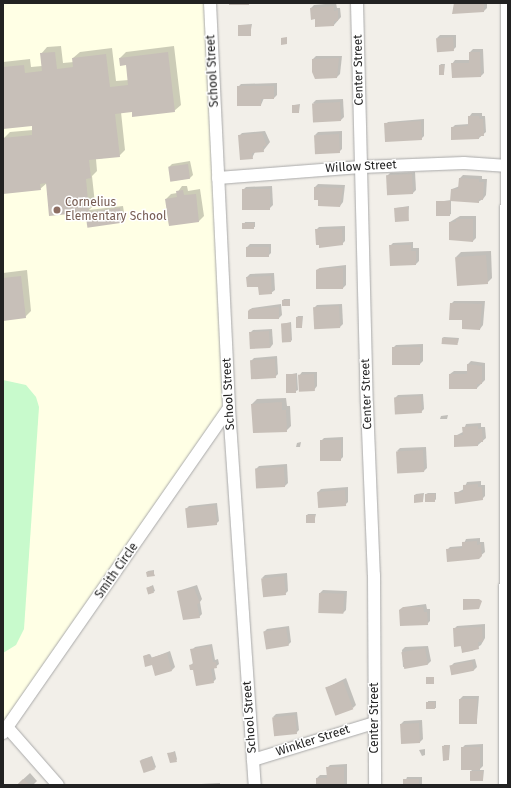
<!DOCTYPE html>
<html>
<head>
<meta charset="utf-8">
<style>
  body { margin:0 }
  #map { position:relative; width:511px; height:788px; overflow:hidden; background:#f2efe9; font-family:"Fira Sans",sans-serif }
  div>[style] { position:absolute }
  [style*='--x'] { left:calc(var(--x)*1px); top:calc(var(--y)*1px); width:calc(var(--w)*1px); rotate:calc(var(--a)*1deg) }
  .education>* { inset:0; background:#ffffe5 }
  .park>* { inset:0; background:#c8facc }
  .shadow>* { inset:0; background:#0003; transform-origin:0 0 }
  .building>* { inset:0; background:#c7bfb8; transform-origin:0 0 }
  .roads { filter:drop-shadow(0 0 1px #a9a9a9) drop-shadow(0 0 1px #a9a9a9) }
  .street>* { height:12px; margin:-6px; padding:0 6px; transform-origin:6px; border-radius:6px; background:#fff }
  .dots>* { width:11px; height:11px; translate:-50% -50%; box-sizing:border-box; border:2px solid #fff; border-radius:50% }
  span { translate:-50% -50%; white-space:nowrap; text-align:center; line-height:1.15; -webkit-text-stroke:3px #fff; paint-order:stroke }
  .street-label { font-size:12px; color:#222 }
  .education-label { font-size:12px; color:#785e54 }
  .left { translate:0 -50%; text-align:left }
  .frame { position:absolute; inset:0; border:4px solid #222; pointer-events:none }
</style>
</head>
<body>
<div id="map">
  <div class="education">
    <i style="clip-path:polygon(3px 3px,208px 3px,227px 407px,3px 729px)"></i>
  </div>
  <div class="park">
    <i style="clip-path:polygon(3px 380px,26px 385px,36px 397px,39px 407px,24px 629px,16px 645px,3px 653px)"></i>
  </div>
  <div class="shadow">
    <i style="clip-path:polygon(336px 3px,337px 8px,340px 8px,341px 17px,334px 25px,316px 18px,311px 8px,314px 5px)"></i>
    <i style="clip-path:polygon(454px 3px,487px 3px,487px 8px,484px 11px)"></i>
    <i style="clip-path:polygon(252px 24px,250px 35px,239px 26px,240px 25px)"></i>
    <i style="clip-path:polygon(440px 35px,456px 35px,456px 47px,453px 50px,437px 38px)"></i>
    <i style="clip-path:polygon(61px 46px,63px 63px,74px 62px,73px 58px,80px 52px,112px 48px,116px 81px,129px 80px,127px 64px,120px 58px,126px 52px,174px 46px,181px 105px,174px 111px,121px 112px,125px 150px,119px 156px,96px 159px,97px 171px,92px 176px,95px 204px,89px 210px,123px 206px,125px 219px,122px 222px,86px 213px,88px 211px,47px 183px,40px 189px,3px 175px,4px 138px,10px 132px,33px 130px,32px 125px,3px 128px,3px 62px,30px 59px,31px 67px,42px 66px,41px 54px,47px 47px)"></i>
    <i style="clip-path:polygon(473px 49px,483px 49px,484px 73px,481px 76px,453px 77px,452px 64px,455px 60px,470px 60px,470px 52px)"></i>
    <i style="clip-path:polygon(316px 56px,342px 56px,340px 74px,337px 77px,313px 72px,313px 59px)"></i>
    <i style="clip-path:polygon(441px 64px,445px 64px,444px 73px,440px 65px)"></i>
    <i style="clip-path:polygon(277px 83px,277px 95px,274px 98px,264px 98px,261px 105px,238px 87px,241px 84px)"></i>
    <i style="clip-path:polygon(343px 99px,344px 117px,341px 120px,313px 103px,316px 100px)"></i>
    <i style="clip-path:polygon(300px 104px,299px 112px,293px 106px,294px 105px)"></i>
    <i style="clip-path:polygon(472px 113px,482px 113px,482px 116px,485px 116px,486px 132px,479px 138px,452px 128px,455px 125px,469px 124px,469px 117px)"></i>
    <i style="clip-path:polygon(424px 119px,424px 136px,421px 139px,385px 125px,388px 122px)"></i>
    <i style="clip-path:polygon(265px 131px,270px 142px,263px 151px,255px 152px,252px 158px,239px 136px,242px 133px)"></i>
    <i style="clip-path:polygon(342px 131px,342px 149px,339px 152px,315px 135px,318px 132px)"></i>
    <i style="clip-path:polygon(190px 161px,193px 175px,190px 178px,172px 181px,169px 167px,172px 164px)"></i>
    <i style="clip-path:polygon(415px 172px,416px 190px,413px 193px,387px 176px,390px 173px)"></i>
    <i style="clip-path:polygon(463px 175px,482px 176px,482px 179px,487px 179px,486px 195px,483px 199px,478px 202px,452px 189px,460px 186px,460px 178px)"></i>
    <i style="clip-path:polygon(318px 184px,345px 185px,343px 202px,340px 206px,315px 187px)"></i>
    <i style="clip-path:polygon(182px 186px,187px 186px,188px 191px,200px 189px,204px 216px,199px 221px,169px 225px,166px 199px,171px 194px,177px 193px)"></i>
    <i style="clip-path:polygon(272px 186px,273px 205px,270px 208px,243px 190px,246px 187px)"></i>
    <i style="clip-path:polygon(451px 200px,451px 214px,449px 215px,437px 202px)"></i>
    <i style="clip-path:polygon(409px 206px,408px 220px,395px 209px,396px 208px)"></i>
    <i style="clip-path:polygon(460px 216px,476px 216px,476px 238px,473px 241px,450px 222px)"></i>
    <i style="clip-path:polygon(245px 222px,255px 222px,255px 227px,243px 228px)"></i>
    <i style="clip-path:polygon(345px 226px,345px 241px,342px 244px,316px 230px,319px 227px)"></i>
    <i style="clip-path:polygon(413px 242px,413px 248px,419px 248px,419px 261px,416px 264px,390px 246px,393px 243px)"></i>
    <i style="clip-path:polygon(250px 244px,271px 244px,271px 253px,268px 256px,247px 247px)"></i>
    <i style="clip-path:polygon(491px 251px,492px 278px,487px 283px,456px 257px,461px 252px)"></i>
    <i style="clip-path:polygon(346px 265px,346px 285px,343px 288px,317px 271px,320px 268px)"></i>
    <i style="clip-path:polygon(27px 270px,31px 311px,25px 317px,3px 320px,3px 273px)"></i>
    <i style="clip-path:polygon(274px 273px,275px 290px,271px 293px,247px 277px,250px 274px)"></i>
    <i style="clip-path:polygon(290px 299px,290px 305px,283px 300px,284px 299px)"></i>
    <i style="clip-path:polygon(454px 301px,485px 301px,483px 325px,480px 329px,463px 319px,451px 304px)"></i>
    <i style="clip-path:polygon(281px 304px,282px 315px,279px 318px,249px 318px,249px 311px,252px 308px)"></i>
    <i style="clip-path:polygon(342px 304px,343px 324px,340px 327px,314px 308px,317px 305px)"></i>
    <i style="clip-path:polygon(298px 316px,303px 316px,302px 327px,297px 317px)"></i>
    <i style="clip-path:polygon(291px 322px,292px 340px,291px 341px,282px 324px)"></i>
    <i style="clip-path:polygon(272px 329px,273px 344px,270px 348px,250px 333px,253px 330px)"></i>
    <i style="clip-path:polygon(444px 337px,459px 338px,458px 343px,442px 338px)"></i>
    <i style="clip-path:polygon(423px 344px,423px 361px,420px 364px,393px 364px,393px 348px,396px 345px)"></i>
    <i style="clip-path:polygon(277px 356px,278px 374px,275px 377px,251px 361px,254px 358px)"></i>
    <i style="clip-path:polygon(471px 361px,485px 363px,485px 380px,477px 388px,450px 374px,454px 371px,468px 371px,468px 364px)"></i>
    <i style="clip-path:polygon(302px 372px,317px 372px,317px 386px,314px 390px,299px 376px)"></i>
    <i style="clip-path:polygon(297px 373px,298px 390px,296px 391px,287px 375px)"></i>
    <i style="clip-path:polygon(423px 394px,424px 409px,421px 412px,395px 398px,398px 395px)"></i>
    <i style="clip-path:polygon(286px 398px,287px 406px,290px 406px,291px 426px,286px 431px,252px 404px,257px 399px)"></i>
    <i style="clip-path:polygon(448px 415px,447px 419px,440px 419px,441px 416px)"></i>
    <i style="clip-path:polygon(481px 423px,481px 427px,485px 427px,486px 438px,478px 445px,455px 436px,463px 432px,466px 424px)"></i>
    <i style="clip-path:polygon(343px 437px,343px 457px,340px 460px,321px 441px,324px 438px)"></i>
    <i style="clip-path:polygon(301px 442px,300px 447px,296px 447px,297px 443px)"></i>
    <i style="clip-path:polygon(426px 447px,427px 468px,424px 471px,397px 451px,400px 448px)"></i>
    <i style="clip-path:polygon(287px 464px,288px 483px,285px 486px,256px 469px,259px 466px)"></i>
    <i style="clip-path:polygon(481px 481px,481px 485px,485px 485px,485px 496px,482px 499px,456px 493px,464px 489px,467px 482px)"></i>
    <i style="clip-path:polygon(348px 487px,348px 502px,345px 505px,318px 492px,321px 489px)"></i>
    <i style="clip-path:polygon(424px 493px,423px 501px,415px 495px,416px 494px)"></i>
    <i style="clip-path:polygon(428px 493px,436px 493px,436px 500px,426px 494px)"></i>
    <i style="clip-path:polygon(217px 503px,219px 521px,216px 524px,186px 509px,189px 506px)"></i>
    <i style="clip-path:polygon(308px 514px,316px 514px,314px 522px,307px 515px)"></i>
    <i style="clip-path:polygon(480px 538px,480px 542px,484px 542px,485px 552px,478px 558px,447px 550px,450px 547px,463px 546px,466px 539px)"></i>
    <i style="clip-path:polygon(154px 570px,154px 575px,147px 572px,148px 571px)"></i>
    <i style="clip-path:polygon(287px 573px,288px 591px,285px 594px,262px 578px,265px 575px)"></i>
    <i style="clip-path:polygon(153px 585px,155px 591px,149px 594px,147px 588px)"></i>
    <i style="clip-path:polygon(197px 585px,202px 599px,200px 602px,202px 614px,199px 617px,178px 591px)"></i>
    <i style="clip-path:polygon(323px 590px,347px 591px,346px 610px,343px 613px,320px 593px)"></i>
    <i style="clip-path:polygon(426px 604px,427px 609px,430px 609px,430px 621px,427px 624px,404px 607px)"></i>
    <i style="clip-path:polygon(485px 624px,485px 638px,481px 645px,472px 651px,463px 652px,454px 629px,457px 626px)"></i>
    <i style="clip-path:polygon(289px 626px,291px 642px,288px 645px,264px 632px,267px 629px)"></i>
    <i style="clip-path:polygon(212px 644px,215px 660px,218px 659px,219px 664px,214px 668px,216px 679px,213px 682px,191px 665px,194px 662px,192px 650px,195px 647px)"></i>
    <i style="clip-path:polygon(428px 646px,431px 661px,428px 664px,403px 667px,402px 650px,405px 647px)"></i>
    <i style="clip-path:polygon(170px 651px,175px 667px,172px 670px,153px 664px,144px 656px,150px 654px,152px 658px)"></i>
    <i style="clip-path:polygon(475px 659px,477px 667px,474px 670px,453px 674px,451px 666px,454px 663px)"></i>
    <i style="clip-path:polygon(346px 678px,356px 705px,353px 708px,326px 688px)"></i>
    <i style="clip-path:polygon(463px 696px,479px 696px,477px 720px,474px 723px,460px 723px,460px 699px)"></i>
    <i style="left:428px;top:701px;width:8px;height:7px"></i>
    <i style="clip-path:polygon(297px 712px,299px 730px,296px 733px,273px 717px,276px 714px)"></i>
    <i style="clip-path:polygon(422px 720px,423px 739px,420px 742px,401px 724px,404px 721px)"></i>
    <i style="clip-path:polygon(483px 744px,483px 766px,479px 770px,484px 770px,483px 780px,471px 771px,473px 769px,462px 748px,465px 745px)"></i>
    <i style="clip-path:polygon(444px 745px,450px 745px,449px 759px,444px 760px)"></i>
    <i style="clip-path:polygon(425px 749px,425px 755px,422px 756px,419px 750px)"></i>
    <i style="clip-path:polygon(175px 751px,177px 759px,176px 761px,168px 754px)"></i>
    <i style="left:152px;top:756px;width:12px;height:12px;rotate:70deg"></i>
    <i style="clip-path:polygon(347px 764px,347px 785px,317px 785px,317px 778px,320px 775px,327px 775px,327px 768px,330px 765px)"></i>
    <i style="clip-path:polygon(30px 773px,37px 781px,33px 785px,17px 785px)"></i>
    <i style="clip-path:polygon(407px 777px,422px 777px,422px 785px,404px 785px)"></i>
    <i style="clip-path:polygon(220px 783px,220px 785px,200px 785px,201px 784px)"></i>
  </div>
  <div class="building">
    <i style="left:229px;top:3px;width:20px;height:2px"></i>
    <i style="clip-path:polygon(454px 3px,484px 3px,484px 12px,452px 14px)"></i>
    <i style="clip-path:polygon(334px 6px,334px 11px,338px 10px,338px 21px,334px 21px,334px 26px,315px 27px,315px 19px,311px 20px,310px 8px)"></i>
    <i style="left:238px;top:25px;width:13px;height:11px"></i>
    <i style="clip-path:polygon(287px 37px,287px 44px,281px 45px,281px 38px)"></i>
    <i style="left:453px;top:37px;width:14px;height:17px;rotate:86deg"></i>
    <i style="clip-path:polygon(55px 52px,57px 69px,73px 67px,72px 58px,106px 54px,110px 87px,128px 85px,126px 65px,120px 66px,119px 58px,168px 52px,175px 112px,132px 117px,132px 112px,115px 114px,120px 157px,89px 160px,91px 178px,86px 179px,89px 212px,49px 216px,46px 183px,40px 184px,41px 190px,3px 194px,3px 138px,32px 135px,32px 126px,3px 129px,3px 67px,24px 65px,25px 73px,42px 71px,40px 53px)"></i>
    <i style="clip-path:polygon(469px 52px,480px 52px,481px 77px,452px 78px,451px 63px,469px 63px)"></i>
    <i style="clip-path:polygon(339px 58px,337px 78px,315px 79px,312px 72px,312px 59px)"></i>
    <i style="left:439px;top:65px;width:5px;height:10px"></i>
    <i style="clip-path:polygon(237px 86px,274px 86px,274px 99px,261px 99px,261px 106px,237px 106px)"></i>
    <i style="left:340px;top:102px;width:19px;height:28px;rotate:87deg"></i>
    <i style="left:292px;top:105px;width:7px;height:8px"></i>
    <i style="clip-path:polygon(468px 116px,479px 116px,480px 119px,483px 119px,484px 136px,479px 136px,479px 139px,451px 140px,451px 127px,468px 126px)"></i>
    <i style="left:421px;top:121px;width:19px;height:37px;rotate:87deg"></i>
    <i style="clip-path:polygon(262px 133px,267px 146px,263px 146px,264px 152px,252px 153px,253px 159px,240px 160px,238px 135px)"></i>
    <i style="left:339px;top:134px;width:19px;height:25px;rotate:87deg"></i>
    <i style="left:188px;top:164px;width:15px;height:20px;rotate:82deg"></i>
    <i style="left:412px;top:174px;width:20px;height:26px;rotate:87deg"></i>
    <i style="clip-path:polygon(459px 178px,479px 179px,479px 182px,484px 182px,483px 200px,479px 199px,479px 203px,450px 201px,451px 189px,458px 189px)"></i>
    <i style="clip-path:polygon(314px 187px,343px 188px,340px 207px,318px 206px,318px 200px,314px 200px)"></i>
    <i style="left:242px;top:189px;width:28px;height:21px"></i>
    <i style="clip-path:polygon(183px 190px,184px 195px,196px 194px,199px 222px,169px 226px,165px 199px,177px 197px,176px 191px)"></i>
    <i style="left:450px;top:201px;width:15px;height:14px;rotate:90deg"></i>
    <i style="left:408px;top:207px;width:14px;height:14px;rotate:86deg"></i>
    <i style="left:120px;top:208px;width:15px;height:35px;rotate:82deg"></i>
    <i style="clip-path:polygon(456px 219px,473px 219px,473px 242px,449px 240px,449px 222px,456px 222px)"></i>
    <i style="left:242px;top:223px;width:12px;height:6px"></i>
    <i style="clip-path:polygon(315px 229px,342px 229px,343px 245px,319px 248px,319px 245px,316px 245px)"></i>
    <i style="clip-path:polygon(389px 245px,411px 245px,411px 251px,416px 251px,416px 265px,390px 266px)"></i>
    <i style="left:246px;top:247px;width:23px;height:10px"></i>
    <i style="left:486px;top:255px;width:29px;height:31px;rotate:86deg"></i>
    <i style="clip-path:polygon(320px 268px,343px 268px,343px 289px,316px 289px,316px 270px)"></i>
    <i style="clip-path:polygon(21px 276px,26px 318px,3px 321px,3px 278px)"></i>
    <i style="clip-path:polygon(271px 276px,272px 294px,259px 295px,258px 287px,247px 287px,246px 277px)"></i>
    <i style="left:282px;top:300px;width:8px;height:6px"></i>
    <i style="clip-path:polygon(450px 303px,482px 304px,480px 330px,462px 329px,462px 320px,449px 320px)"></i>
    <i style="left:339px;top:306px;width:22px;height:26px;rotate:87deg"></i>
    <i style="clip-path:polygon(279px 307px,279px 319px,248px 319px,248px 311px,250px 309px)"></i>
    <i style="left:296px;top:317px;width:6px;height:11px"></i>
    <i style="left:290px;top:323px;width:19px;height:9px;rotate:87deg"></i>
    <i style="left:269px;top:331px;width:17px;height:20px;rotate:87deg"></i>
    <i style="left:442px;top:338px;width:16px;height:6px;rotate:4deg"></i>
    <i style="left:392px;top:347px;width:28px;height:18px"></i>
    <i style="left:275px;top:359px;width:19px;height:25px;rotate:87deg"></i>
    <i style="clip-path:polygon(467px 364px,482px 366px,482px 384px,477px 384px,477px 389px,449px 389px,449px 374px,467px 374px)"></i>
    <i style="left:286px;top:374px;width:10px;height:19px"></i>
    <i style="left:314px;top:374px;width:17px;height:16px;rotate:87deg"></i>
    <i style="left:421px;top:396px;width:17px;height:27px;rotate:87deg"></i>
    <i style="clip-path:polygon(282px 402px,282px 410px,286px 410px,287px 432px,253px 433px,251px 404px)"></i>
    <i style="clip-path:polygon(478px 426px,478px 429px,482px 429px,483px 442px,478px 442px,478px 446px,454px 447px,454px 435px,463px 435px,462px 427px)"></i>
    <i style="left:320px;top:440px;width:21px;height:21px"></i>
    <i style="left:423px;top:450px;width:22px;height:27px;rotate:87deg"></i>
    <i style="left:284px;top:467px;width:20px;height:29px;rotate:87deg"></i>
    <i style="clip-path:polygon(478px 484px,478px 487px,482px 487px,483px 500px,455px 504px,454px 492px,463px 492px,463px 485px)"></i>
    <i style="left:345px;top:490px;width:16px;height:28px;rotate:86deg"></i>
    <i style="clip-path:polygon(423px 494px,423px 502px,414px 503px,414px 495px)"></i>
    <i style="left:425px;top:494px;width:10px;height:8px"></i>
    <i style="left:215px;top:505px;width:20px;height:30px;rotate:84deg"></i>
    <i style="left:306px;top:515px;width:9px;height:8px"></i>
    <i style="clip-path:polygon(477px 541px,477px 545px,481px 544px,482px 556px,479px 559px,447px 562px,446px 549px,462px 548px,462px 542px)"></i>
    <i style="clip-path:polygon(153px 571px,155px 576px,147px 577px,146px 572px)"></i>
    <i style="left:284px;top:576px;width:19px;height:23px;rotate:84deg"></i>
    <i style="left:152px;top:586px;width:7px;height:6px;rotate:74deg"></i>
    <i style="clip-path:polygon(194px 588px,200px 603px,197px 604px,200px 618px,183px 620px,177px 591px)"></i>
    <i style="left:319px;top:593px;width:25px;height:20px;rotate:2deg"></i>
    <i style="clip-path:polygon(463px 599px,479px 599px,482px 601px,479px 609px,463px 610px)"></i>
    <i style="clip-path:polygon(403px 607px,423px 607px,424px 612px,427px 612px,428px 625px,400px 626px,399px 610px)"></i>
    <i style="clip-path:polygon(482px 627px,483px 642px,478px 642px,479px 649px,462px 653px,461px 646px,454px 647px,453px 628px)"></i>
    <i style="left:286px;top:628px;width:18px;height:23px;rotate:81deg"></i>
    <i style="clip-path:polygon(210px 646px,213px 662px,216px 662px,217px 668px,211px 669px,214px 683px,196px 686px,193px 670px,190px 670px,189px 665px,193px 664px,190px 649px)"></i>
    <i style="left:425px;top:648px;width:17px;height:24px;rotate:80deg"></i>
    <i style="clip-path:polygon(167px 653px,172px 671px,155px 676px,152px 665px,145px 667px,143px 656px,149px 654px,150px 658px)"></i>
    <i style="left:472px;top:661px;width:10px;height:23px;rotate:79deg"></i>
    <i style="left:426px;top:677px;width:8px;height:7px"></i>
    <i style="left:343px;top:681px;width:30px;height:19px;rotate:70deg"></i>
    <i style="left:459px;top:699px;width:18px;height:25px"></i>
    <i style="left:426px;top:702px;width:9px;height:7px"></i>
    <i style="left:295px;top:715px;width:19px;height:23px;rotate:84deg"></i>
    <i style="left:419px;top:723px;width:20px;height:19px;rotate:87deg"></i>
    <i style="clip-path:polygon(449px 745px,449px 760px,443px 761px,442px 746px)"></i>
    <i style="left:461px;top:747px;width:19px;height:23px"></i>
    <i style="clip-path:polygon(174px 752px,177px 762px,170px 763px,167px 753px)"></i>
    <i style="left:151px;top:757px;width:13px;height:12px;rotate:72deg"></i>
    <i style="clip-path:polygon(326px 767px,344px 767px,344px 785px,316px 785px,316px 778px,327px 778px)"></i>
    <i style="left:470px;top:771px;width:13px;height:10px"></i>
    <i style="clip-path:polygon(23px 779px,30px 785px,17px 785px)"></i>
    <i style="left:403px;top:779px;width:16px;height:6px"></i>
  </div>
  <div class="roads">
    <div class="street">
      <i style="--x:210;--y:3;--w:405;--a:87.3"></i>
      <i style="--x:229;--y:408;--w:378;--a:86.1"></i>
      <i style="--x:357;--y:3;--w:401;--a:88.6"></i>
      <i style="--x:367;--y:404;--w:171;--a:87.7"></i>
      <i style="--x:374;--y:575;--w:210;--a:89.7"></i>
      <i style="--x:218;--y:178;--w:143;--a:-4.4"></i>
      <i style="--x:361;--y:167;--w:103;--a:-2.2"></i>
      <i style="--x:464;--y:163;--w:44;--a:3.9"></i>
      <i style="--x:7;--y:727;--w:77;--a:48.7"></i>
      <i style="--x:3;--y:733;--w:396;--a:-55.2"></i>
      <i style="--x:253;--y:760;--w:127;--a:-17"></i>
      <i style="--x:505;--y:785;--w:782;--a:-89.85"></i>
    </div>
  </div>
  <div class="dots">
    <i style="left:57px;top:210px;background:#8d6e63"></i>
  </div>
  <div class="street-label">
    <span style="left:359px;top:70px;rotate:-91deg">Center Street</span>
    <span style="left:213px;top:71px;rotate:-93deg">School Street</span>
    <span style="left:361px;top:167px;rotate:-3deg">Willow Street</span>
    <span style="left:229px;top:394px;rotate:-93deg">School Street</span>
    <span style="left:367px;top:394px;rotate:-92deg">Center Street</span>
    <span style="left:117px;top:571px;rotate:-55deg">Smith Circle</span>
    <span style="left:250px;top:717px;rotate:-94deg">School Street</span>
    <span style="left:375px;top:718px;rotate:-90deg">Center Street</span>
    <span style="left:313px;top:741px;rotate:-18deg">Winkler Street</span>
  </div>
  <div class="education-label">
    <span class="left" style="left:65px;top:210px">Cornelius<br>Elementary School</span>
  </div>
  <div class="frame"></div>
</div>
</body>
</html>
